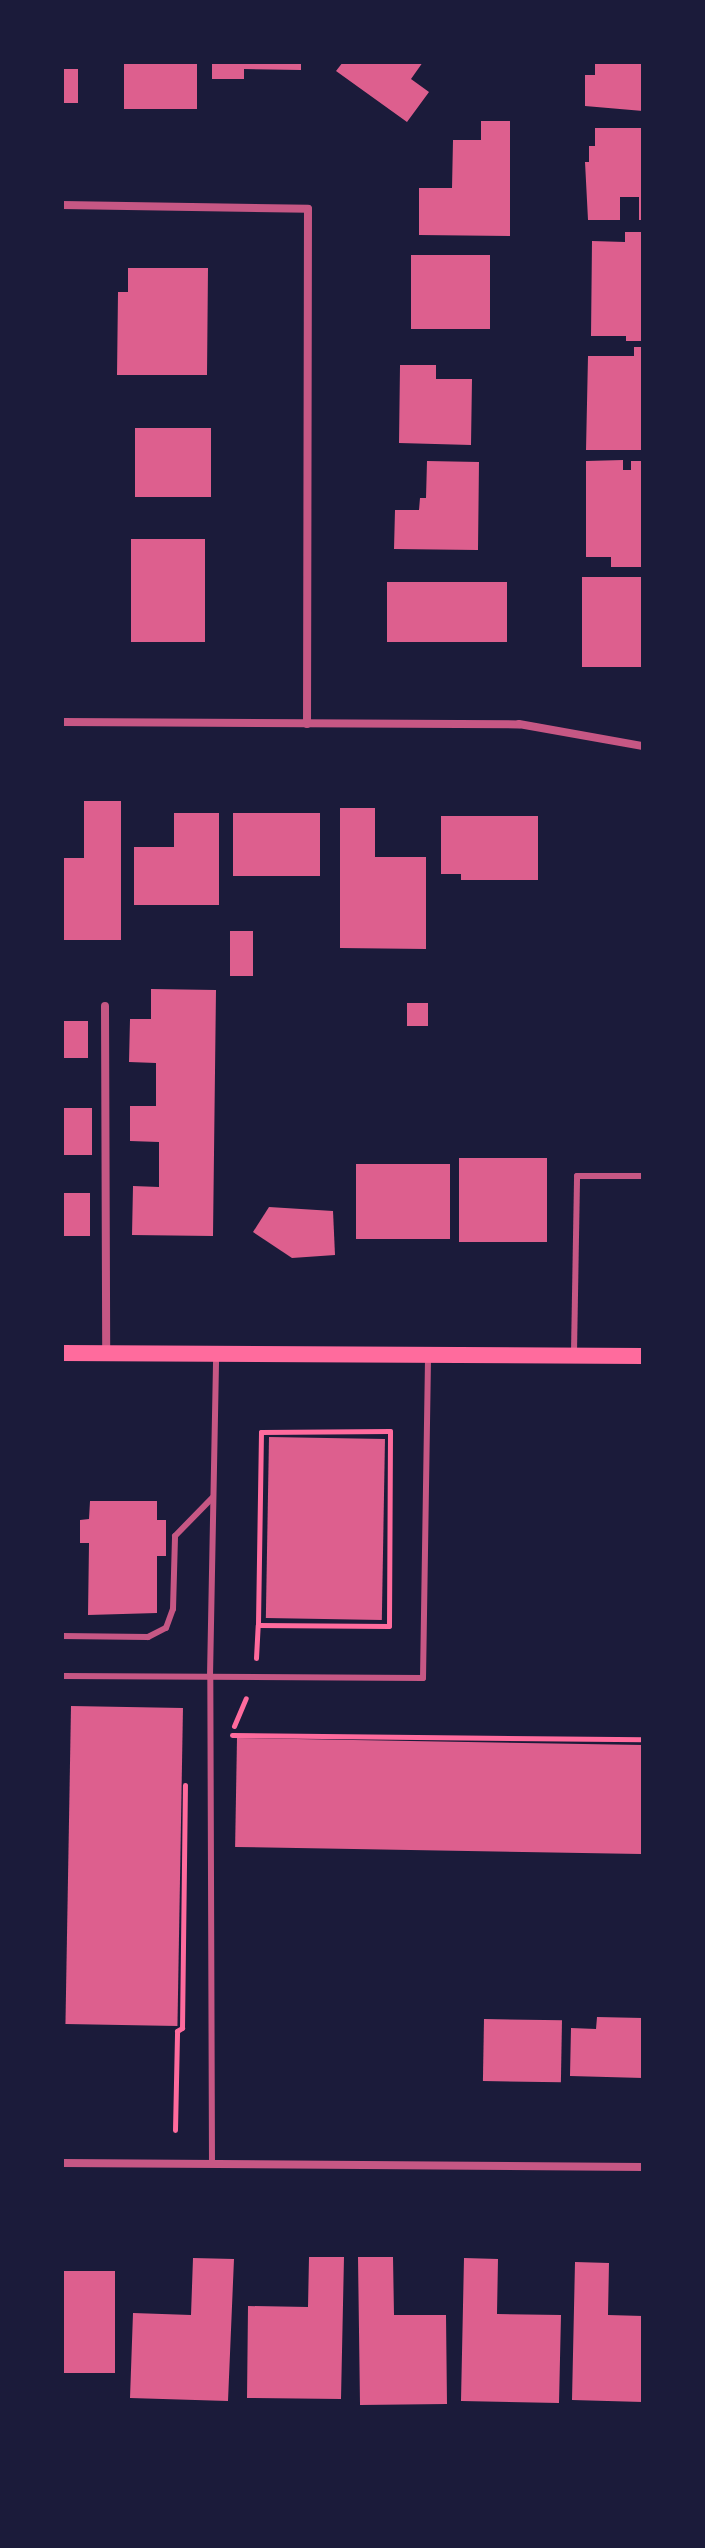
<!DOCTYPE html>
<html>
<head>
<meta charset="utf-8">
<style>
  body { margin:0 }
  #map { position:relative; width:705px; height:2548px; overflow:hidden; background:#1b1b3a; font-family:Montserrat,sans-serif }
  div>[style] { position:absolute }
  [style*='--x'] { left:calc(var(--x)*1px); top:calc(var(--y)*1px); width:calc(var(--w)*1px); rotate:calc(var(--a)*1deg) }
  .building>* { inset:0; background:#dd5f8e; transform-origin:0 0 }
  .path>* { height:5px; margin:-2.5px; padding:0 2.5px; transform-origin:2.5px; border-radius:2.5px; background:#ff6b9d }
  .service>* { height:6px; margin:-3px; padding:0 3px; transform-origin:3px; border-radius:3px; background:#c65784 }
  .minor>* { height:8px; margin:-4px; padding:0 4px; transform-origin:4px; border-radius:4px; background:#c65784 }
  .secondary>* { height:16px; margin:-8px; padding:0 8px; transform-origin:8px; border-radius:8px; background:#ff6b9d }
  span { translate:-50% -50%; white-space:nowrap; text-align:center; line-height:1.15; -webkit-text-stroke:7px #1b1b3a; paint-order:stroke }
  .frame { position:absolute; inset:0; border:64px solid #1b1b3a; pointer-events:none }
</style>
</head>
<body>
<div id="map">
  <div class="building">
    <i style="left:124px;top:62px;width:73px;height:47px"></i>
    <i style="clip-path:polygon(212px 62px,301px 62px,301px 70px,244px 69px,244px 79px,212px 79px)"></i>
    <i style="clip-path:polygon(343px 62px,423px 62px,411px 79px,429px 92px,407px 122px,336px 71px)"></i>
    <i style="clip-path:polygon(595px 62px,643px 62px,643px 111px,585px 106px,585px 75px,595px 75px)"></i>
    <i style="left:62px;top:69px;width:16px;height:34px"></i>
    <i style="clip-path:polygon(481px 121px,510px 121px,510px 236px,419px 235px,419px 188px,452px 188px,453px 140px,481px 140px)"></i>
    <i style="clip-path:polygon(595px 128px,643px 128px,643px 220px,639px 220px,639px 197px,620px 197px,620px 220px,588px 220px,585px 162px,589px 162px,589px 146px,595px 146px)"></i>
    <i style="clip-path:polygon(625px 232px,643px 232px,643px 341px,626px 341px,626px 336px,591px 336px,592px 241px,625px 242px)"></i>
    <i style="left:411px;top:255px;width:79px;height:74px"></i>
    <i style="clip-path:polygon(128px 268px,208px 268px,207px 375px,117px 375px,118px 292px,128px 292px)"></i>
    <i style="clip-path:polygon(634px 347px,643px 347px,643px 450px,586px 450px,588px 356px,634px 356px)"></i>
    <i style="clip-path:polygon(400px 365px,436px 365px,436px 379px,472px 379px,471px 445px,399px 443px)"></i>
    <i style="left:135px;top:428px;width:76px;height:69px"></i>
    <i style="clip-path:polygon(623px 460px,623px 470px,631px 470px,631px 461px,643px 461px,643px 567px,611px 567px,611px 557px,586px 557px,586px 461px)"></i>
    <i style="clip-path:polygon(427px 461px,479px 462px,478px 550px,394px 549px,395px 510px,419px 510px,420px 498px,426px 498px)"></i>
    <i style="left:131px;top:539px;width:74px;height:103px"></i>
    <i style="left:582px;top:577px;width:61px;height:90px"></i>
    <i style="left:387px;top:582px;width:120px;height:60px"></i>
    <i style="clip-path:polygon(84px 801px,121px 801px,121px 940px,62px 940px,62px 858px,84px 858px)"></i>
    <i style="clip-path:polygon(340px 808px,375px 808px,375px 857px,426px 857px,426px 949px,340px 948px)"></i>
    <i style="clip-path:polygon(174px 813px,219px 813px,219px 905px,134px 905px,134px 847px,174px 847px)"></i>
    <i style="left:233px;top:813px;width:87px;height:63px"></i>
    <i style="clip-path:polygon(441px 816px,538px 816px,538px 880px,461px 880px,461px 874px,441px 874px)"></i>
    <i style="left:230px;top:931px;width:23px;height:45px"></i>
    <i style="clip-path:polygon(151px 989px,216px 990px,213px 1236px,132px 1235px,133px 1186px,159px 1187px,159px 1142px,130px 1141px,130px 1106px,156px 1106px,156px 1063px,129px 1062px,130px 1019px,151px 1019px)"></i>
    <i style="left:407px;top:1003px;width:21px;height:23px"></i>
    <i style="left:62px;top:1021px;width:26px;height:37px"></i>
    <i style="left:62px;top:1108px;width:30px;height:47px"></i>
    <i style="left:459px;top:1158px;width:88px;height:84px"></i>
    <i style="left:356px;top:1164px;width:94px;height:75px"></i>
    <i style="left:62px;top:1193px;width:28px;height:43px"></i>
    <i style="clip-path:polygon(269px 1207px,333px 1211px,335px 1255px,292px 1258px,253px 1232px)"></i>
    <i style="left:269px;top:1437px;width:116px;height:181px;rotate:1deg"></i>
    <i style="clip-path:polygon(90px 1501px,157px 1501px,157px 1520px,166px 1520px,166px 1556px,157px 1556px,157px 1613px,88px 1615px,89px 1543px,80px 1543px,80px 1520px,89px 1519px)"></i>
    <i style="left:71px;top:1706px;width:112px;height:318px;rotate:1deg"></i>
    <i style="left:237px;top:1738px;width:406px;height:109px;rotate:1deg"></i>
    <i style="clip-path:polygon(597px 2017px,643px 2018px,643px 2078px,570px 2076px,571px 2028px,596px 2029px)"></i>
    <i style="left:484px;top:2019px;width:78px;height:62px;rotate:1deg"></i>
    <i style="clip-path:polygon(309px 2257px,344px 2257px,341px 2399px,247px 2398px,248px 2306px,308px 2307px)"></i>
    <i style="clip-path:polygon(358px 2257px,393px 2257px,394px 2315px,446px 2315px,447px 2404px,360px 2405px)"></i>
    <i style="clip-path:polygon(193px 2258px,234px 2259px,228px 2401px,130px 2398px,133px 2313px,191px 2315px)"></i>
    <i style="clip-path:polygon(464px 2258px,498px 2259px,497px 2314px,561px 2315px,559px 2403px,461px 2401px)"></i>
    <i style="clip-path:polygon(575px 2262px,609px 2263px,608px 2315px,643px 2316px,643px 2402px,572px 2400px)"></i>
    <i style="left:62px;top:2271px;width:53px;height:102px"></i>
  </div>
  <div class="path">
    <i style="--x:256;--y:1658;--w:33;--a:-87"></i>
    <i style="--x:258;--y:1625;--w:131;--a:0.4"></i>
    <i style="--x:389;--y:1626;--w:195;--a:-89.7"></i>
    <i style="--x:390;--y:1431;--w:129;--a:179.6"></i>
    <i style="--x:261;--y:1432;--w:193;--a:90.9"></i>
    <i style="--x:234;--y:1726;--w:30;--a:-67"></i>
    <i style="--x:232;--y:1735;--w:411;--a:0.6"></i>
    <i style="--x:175;--y:2130;--w:99;--a:-88.8"></i>
    <i style="--x:177;--y:2031;--w:6;--a:-31"></i>
    <i style="--x:182;--y:2028;--w:243;--a:-89.3"></i>
  </div>
  <div class="service">
    <i style="--x:574;--y:1352;--w:176;--a:-89"></i>
    <i style="--x:577;--y:1176;--w:66;--a:0"></i>
    <i style="--x:62;--y:1636;--w:86;--a:0.7"></i>
    <i style="--x:148;--y:1637;--w:20;--a:-27"></i>
    <i style="--x:166;--y:1628;--w:20;--a:-70"></i>
    <i style="--x:173;--y:1609;--w:73;--a:-88.4"></i>
    <i style="--x:175;--y:1536;--w:54;--a:-45.7"></i>
    <i style="--x:62;--y:1676;--w:361;--a:0.3"></i>
    <i style="--x:423;--y:1678;--w:320;--a:-89.1"></i>
    <i style="--x:212;--y:2164;--w:488;--a:-90.2"></i>
    <i style="--x:210;--y:1676;--w:320;--a:-88.9"></i>
  </div>
  <div class="minor">
    <i style="--x:62;--y:205;--w:246;--a:0.9"></i>
    <i style="--x:308;--y:209;--w:515;--a:90.11"></i>
    <i style="--x:62;--y:722;--w:457;--a:0.3"></i>
    <i style="--x:519;--y:724;--w:126;--a:10.1"></i>
    <i style="--x:105;--y:1006;--w:347;--a:89.8"></i>
    <i style="--x:62;--y:2163;--w:581;--a:0.39"></i>
  </div>
  <div class="secondary">
    <i style="--x:62;--y:1353;--w:581;--a:0.3"></i>
  </div>
  <div class="frame"></div>
</div>
</body>
</html>
